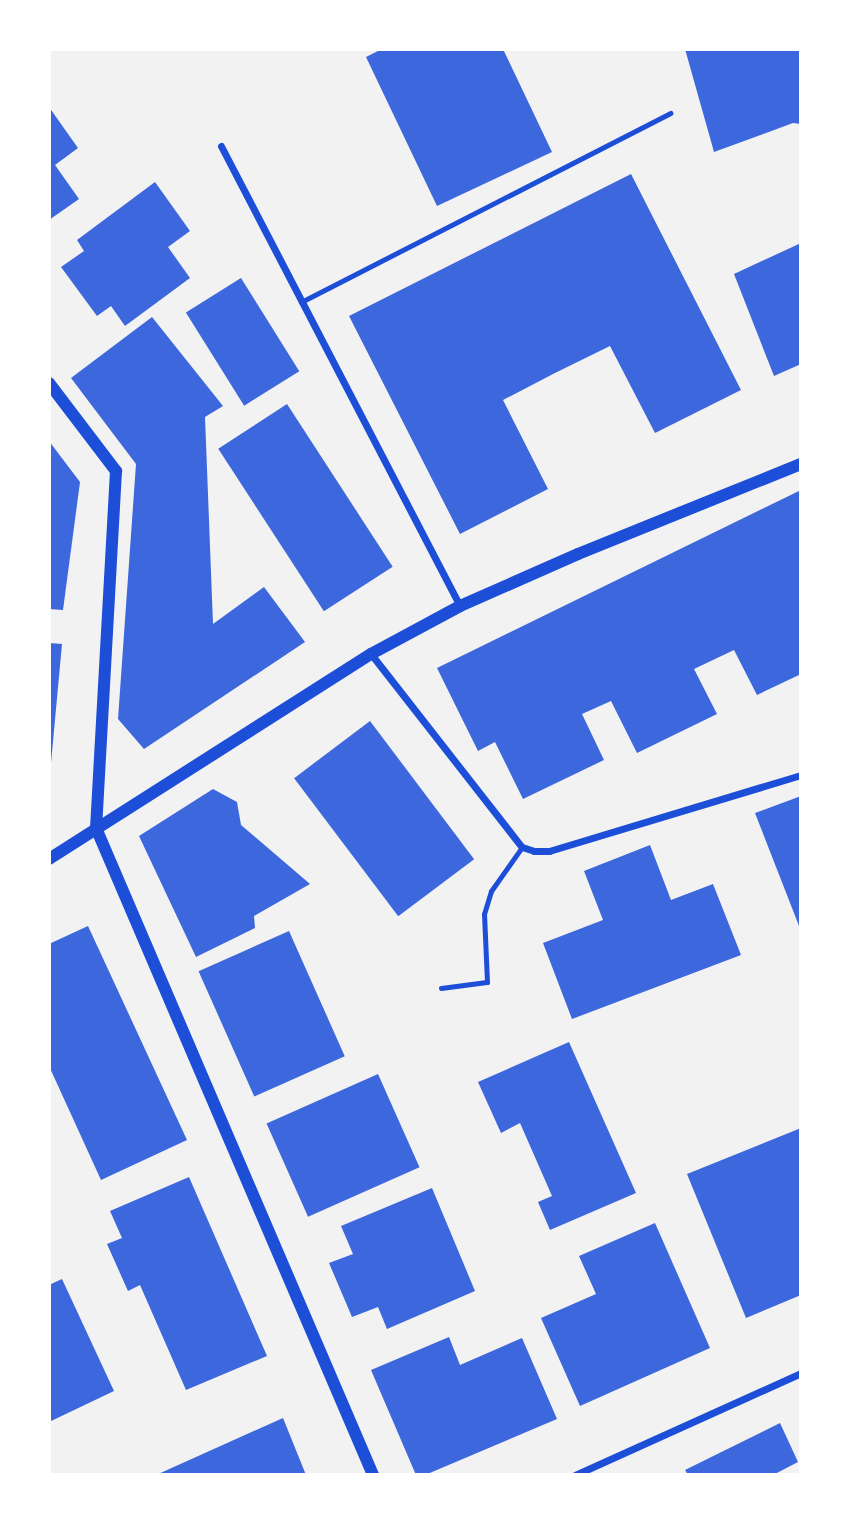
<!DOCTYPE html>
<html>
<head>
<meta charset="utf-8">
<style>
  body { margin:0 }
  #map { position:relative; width:850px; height:1524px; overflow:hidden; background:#f2f2f2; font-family:"DejaVu Sans",sans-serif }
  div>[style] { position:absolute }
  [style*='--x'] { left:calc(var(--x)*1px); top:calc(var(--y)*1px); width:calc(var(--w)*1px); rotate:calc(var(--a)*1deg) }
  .building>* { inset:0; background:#3d67dc; transform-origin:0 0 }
  .service>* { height:5px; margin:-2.5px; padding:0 2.5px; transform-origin:2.5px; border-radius:2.5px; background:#1d4ed8 }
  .minor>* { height:7px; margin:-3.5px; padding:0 3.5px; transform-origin:3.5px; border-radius:3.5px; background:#1d4ed8 }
  .tertiary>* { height:12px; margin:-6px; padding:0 6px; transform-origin:6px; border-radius:6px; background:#1d4ed8 }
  span { translate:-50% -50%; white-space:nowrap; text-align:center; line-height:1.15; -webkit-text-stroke:5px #fff; paint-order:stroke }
  .frame { position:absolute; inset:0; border:51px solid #fff; pointer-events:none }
</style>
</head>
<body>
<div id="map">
  <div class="building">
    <i style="clip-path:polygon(382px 49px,503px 49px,552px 152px,437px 206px,366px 57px)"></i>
    <i style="clip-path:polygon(685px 49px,799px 49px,801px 124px,793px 123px,714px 152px)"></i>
    <i style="clip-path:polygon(49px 107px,78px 148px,55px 165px,79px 199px,49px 220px)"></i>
    <i style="clip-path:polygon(631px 174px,741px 390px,655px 433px,610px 346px,555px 373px,503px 400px,548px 489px,460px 534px,349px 316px)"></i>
    <i style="clip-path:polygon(155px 182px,190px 231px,168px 247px,190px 278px,125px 326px,111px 306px,97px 316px,61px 267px,84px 251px,77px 240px)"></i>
    <i style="clip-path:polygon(801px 243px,801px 364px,774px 376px,734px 274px)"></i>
    <i style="left:241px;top:278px;width:110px;height:65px;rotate:58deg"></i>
    <i style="clip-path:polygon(152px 317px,223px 406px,205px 417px,213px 624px,264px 587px,305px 642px,144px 749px,118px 719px,136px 464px,71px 378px)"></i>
    <i style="left:287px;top:404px;width:194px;height:82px;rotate:57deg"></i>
    <i style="clip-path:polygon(49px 441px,80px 482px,63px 610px,49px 609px)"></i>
    <i style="clip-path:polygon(801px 490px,801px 674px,757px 695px,734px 650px,694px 669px,717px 714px,637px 753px,611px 701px,582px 714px,604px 760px,523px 799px,495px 742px,478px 751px,437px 668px)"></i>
    <i style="clip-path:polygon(49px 643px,62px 644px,51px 763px,49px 762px)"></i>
    <i style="left:370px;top:721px;width:173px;height:95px;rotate:53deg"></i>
    <i style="clip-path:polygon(213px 789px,237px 802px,241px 825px,310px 884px,254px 916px,255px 928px,196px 957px,139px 836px)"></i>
    <i style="clip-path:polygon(801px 796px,801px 931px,755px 813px)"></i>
    <i style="clip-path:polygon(650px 845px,671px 900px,713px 884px,741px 955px,572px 1019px,543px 943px,603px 920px,584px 871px)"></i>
    <i style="clip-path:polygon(88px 926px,187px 1140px,101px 1180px,49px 1066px,49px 944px)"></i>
    <i style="left:289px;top:931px;width:137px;height:99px;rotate:66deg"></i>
    <i style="clip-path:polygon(569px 1042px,636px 1193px,550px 1230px,538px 1202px,552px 1196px,520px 1123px,501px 1133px,478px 1082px)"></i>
    <i style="left:378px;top:1074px;width:102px;height:122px;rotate:66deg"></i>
    <i style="clip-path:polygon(801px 1128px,801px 1295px,746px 1318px,687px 1174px)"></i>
    <i style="clip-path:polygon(189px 1177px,267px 1356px,186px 1390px,140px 1285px,128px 1291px,107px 1244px,122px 1238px,110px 1211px)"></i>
    <i style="clip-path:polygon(432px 1188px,475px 1291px,387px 1329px,378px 1307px,352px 1317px,329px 1263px,353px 1254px,341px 1226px)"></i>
    <i style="clip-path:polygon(655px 1223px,710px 1348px,580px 1406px,541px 1318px,596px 1294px,579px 1256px)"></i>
    <i style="clip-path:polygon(62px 1279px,114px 1391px,49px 1422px,49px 1285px)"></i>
    <i style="clip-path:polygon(449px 1337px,460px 1365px,522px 1338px,557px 1419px,425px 1475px,416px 1475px,371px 1370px)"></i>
    <i style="clip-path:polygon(283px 1418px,306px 1475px,156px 1475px)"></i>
    <i style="clip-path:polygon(780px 1423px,798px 1462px,773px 1475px,688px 1475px,685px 1470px)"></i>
  </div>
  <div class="service">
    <i style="--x:301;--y:302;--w:415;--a:-27.1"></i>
    <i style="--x:441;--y:988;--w:46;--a:-7.4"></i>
    <i style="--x:487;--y:982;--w:68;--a:-92.5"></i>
    <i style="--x:484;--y:914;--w:24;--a:-73"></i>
    <i style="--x:491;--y:891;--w:54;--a:-54.8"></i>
  </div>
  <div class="minor">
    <i style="--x:221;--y:146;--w:518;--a:62.55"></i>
    <i style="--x:371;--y:654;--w:245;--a:52"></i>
    <i style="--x:522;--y:847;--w:13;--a:18"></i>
    <i style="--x:534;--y:851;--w:15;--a:0"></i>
    <i style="--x:549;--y:851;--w:263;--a:-16.8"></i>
    <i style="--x:575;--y:1475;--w:248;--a:-24.3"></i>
  </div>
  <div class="tertiary">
    <i style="--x:49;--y:383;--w:111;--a:52.7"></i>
    <i style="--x:116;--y:471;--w:358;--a:93.2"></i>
    <i style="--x:96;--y:828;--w:704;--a:66.82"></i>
    <i style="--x:49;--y:859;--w:382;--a:-32.5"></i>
    <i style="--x:371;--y:654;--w:101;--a:-28.3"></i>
    <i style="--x:460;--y:606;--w:129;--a:-23.8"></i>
    <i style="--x:578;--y:554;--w:240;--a:-22"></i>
  </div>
  <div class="frame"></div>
</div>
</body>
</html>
